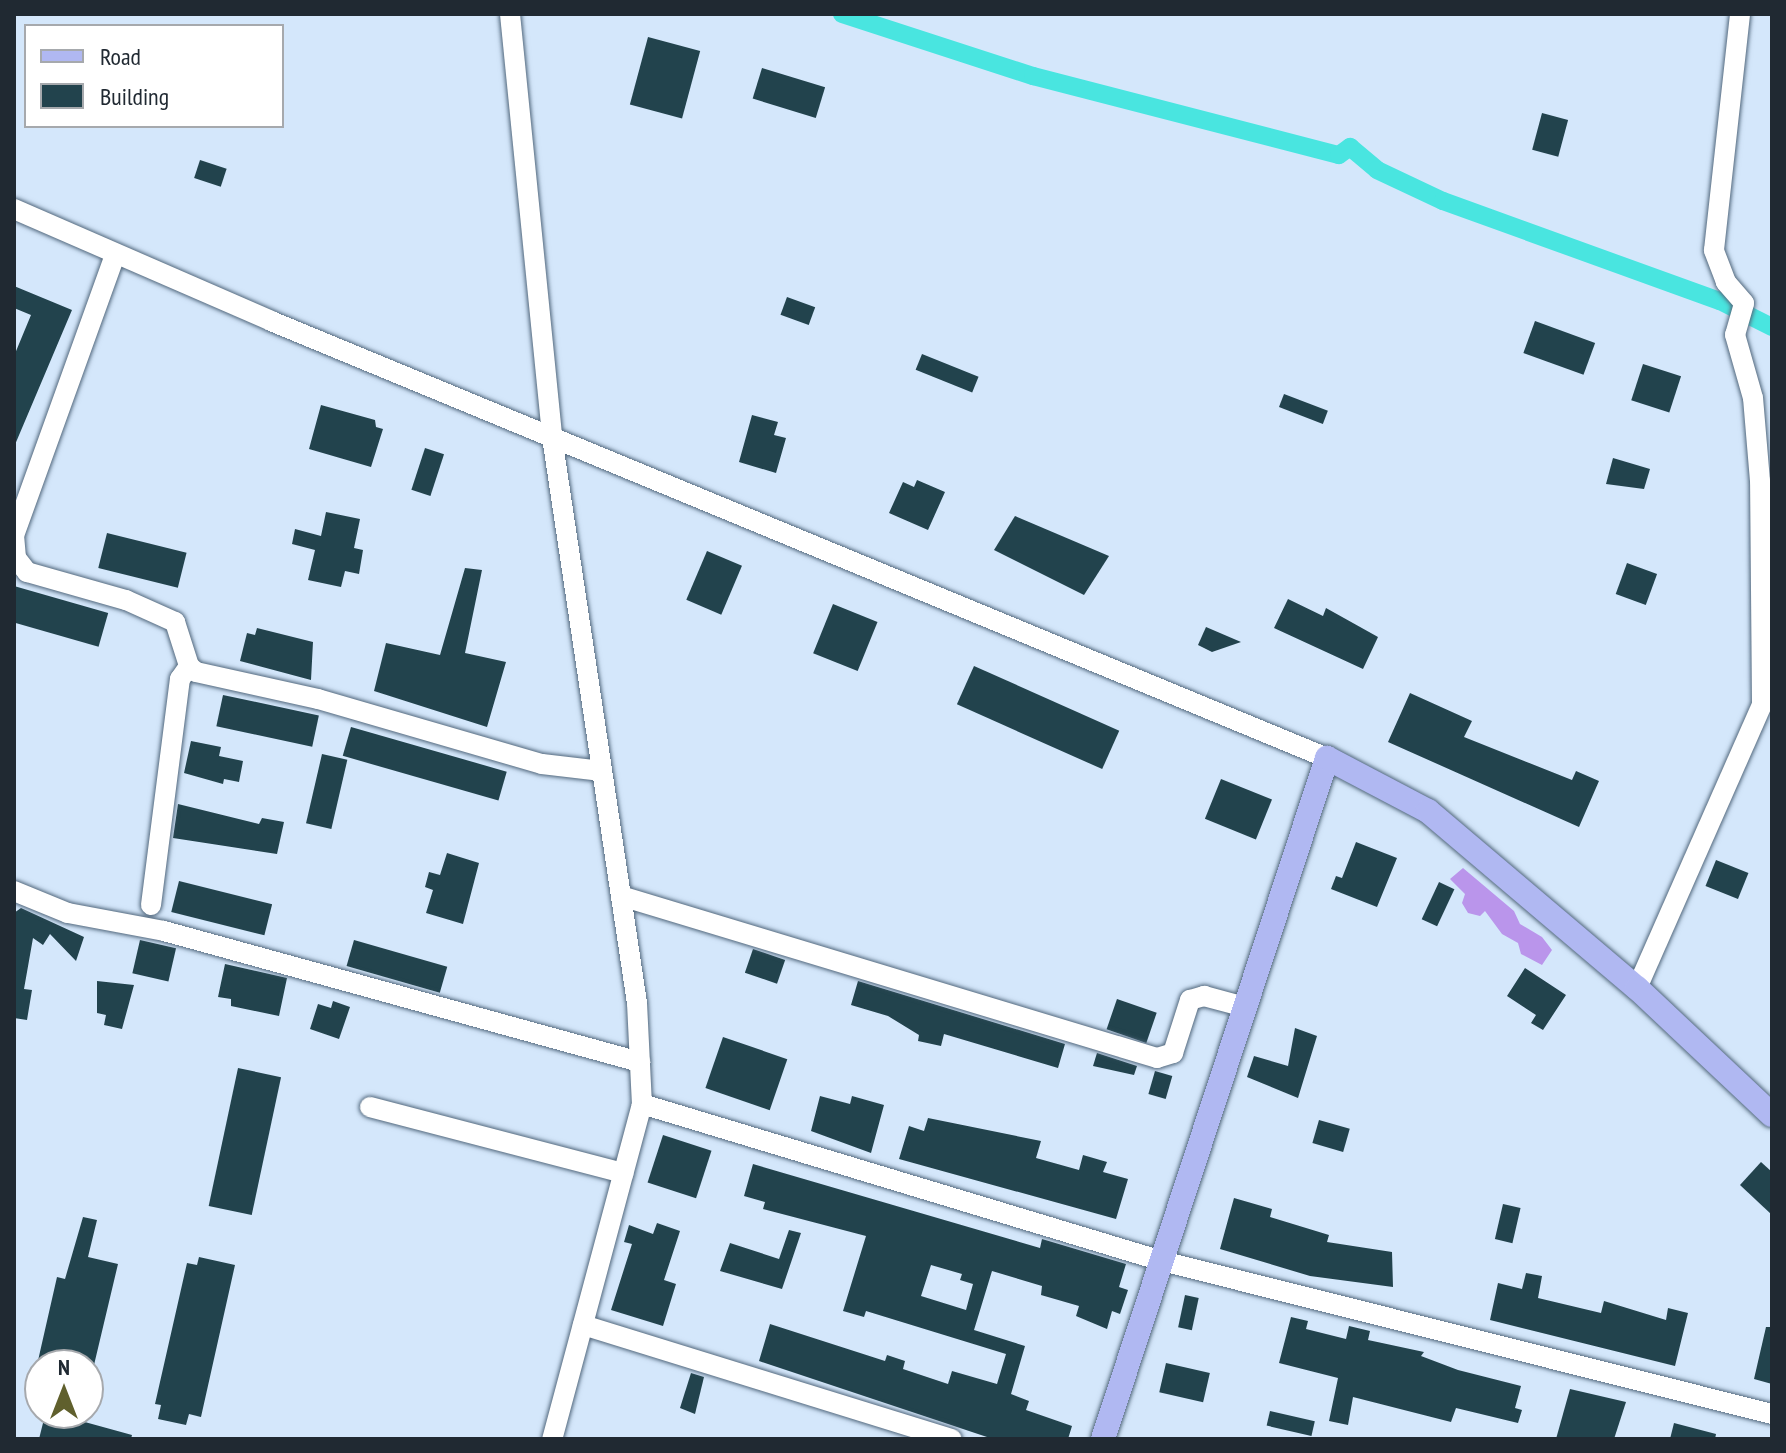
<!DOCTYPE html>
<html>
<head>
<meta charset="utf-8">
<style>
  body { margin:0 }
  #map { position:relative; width:1786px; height:1453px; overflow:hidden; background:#d4e7fb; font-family:"PT Sans Narrow",sans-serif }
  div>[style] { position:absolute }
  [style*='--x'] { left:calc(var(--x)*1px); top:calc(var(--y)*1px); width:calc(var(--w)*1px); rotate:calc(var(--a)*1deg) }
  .forest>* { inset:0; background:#ba95eb }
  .canal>* { height:18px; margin:-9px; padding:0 9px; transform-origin:9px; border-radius:9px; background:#49e5e0 }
  .building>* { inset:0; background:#22434d; transform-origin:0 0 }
  .roads { filter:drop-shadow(0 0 2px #52687d) drop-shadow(0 0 2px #52687d) }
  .minor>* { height:20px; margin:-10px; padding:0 10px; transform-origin:10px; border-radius:10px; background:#fff }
  .major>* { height:24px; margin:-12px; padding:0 12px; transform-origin:12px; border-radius:12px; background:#b0b8f2 }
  span { translate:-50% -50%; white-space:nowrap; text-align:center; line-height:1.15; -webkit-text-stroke:8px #fff; paint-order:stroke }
  .frame { position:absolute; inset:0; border:16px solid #202932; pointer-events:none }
  .legend { position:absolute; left:24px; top:24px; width:260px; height:104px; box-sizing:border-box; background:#fff; border:2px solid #a6a9ad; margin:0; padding:10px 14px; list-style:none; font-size:24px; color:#202932 }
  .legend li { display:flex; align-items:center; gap:16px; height:40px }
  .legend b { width:40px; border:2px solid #a6a9ad }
  .north { position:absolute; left:24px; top:1349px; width:80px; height:80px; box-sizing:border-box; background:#fff; border:2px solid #a6a9ad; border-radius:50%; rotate:0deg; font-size:22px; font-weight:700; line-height:32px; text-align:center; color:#202932 }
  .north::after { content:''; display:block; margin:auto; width:28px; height:36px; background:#60602d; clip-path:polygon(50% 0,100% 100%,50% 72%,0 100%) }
</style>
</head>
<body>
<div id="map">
  <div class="forest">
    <i style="clip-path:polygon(1463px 868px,1514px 911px,1520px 924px,1542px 937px,1552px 950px,1542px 965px,1521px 954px,1518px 943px,1502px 934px,1485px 911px,1480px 916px,1468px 913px,1462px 903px,1465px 894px,1450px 879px)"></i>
  </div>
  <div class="canal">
    <i style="--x:842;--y:14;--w:201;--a:18"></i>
    <i style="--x:1033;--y:76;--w:316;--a:14.5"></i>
    <i style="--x:1339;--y:155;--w:14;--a:-36"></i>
    <i style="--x:1350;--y:147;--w:35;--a:40"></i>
    <i style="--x:1377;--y:170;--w:73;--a:25.2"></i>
    <i style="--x:1443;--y:201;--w:294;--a:19.9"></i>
    <i style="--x:1720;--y:301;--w:58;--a:26.6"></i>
  </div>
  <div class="building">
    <i style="left:648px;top:37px;width:54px;height:70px;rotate:15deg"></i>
    <i style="left:762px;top:68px;width:66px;height:32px;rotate:17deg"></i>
    <i style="left:1542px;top:113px;width:27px;height:38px;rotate:15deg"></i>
    <i style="left:200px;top:160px;width:28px;height:19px;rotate:18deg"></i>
    <i style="clip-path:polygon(14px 286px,72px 310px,14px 447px,14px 356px,31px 315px,14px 308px)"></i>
    <i style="left:787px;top:297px;width:30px;height:19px;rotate:20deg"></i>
    <i style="left:1535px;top:321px;width:64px;height:34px;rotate:20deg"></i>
    <i style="left:922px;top:354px;width:61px;height:17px;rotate:22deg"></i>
    <i style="left:1643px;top:364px;width:40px;height:38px;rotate:18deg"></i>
    <i style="left:1284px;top:394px;width:47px;height:14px;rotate:21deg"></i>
    <i style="clip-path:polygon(321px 405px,375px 420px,376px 427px,383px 429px,371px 467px,309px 449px)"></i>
    <i style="clip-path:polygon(752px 415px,778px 422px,774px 435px,786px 438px,776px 473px,739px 462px)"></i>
    <i style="left:425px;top:448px;width:20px;height:44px;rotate:18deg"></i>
    <i style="clip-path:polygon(1613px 458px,1650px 469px,1644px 489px,1606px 484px)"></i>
    <i style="clip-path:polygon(917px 480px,945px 492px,928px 530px,889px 513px,903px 482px,914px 487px)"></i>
    <i style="clip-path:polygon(326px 512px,360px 519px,354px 548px,363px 550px,359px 574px,345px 571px,341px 587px,308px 580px,315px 550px,292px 544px,295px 529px,321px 536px)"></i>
    <i style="clip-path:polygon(1015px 516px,1109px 556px,1084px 595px,994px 550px)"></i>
    <i style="left:107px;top:533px;width:82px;height:36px;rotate:14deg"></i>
    <i style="left:707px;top:551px;width:38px;height:53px;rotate:23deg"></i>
    <i style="left:1627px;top:563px;width:32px;height:33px;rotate:20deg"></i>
    <i style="clip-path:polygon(465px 568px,482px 570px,465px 653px,506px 662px,487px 727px,374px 691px,386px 643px,440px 655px)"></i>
    <i style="left:14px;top:586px;width:98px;height:35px;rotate:16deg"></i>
    <i style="clip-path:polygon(1288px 599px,1323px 616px,1326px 608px,1378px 637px,1363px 669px,1274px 628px)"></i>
    <i style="left:833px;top:604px;width:48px;height:53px;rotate:22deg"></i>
    <i style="clip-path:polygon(1206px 627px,1241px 642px,1212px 652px,1198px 645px)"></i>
    <i style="clip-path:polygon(257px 628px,313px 642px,311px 680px,240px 661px,247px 633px,255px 635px)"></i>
    <i style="left:974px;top:666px;width:159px;height:42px;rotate:24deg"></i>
    <i style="clip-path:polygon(1410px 693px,1472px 721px,1464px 737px,1572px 780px,1576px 771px,1599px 781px,1579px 827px,1388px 742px)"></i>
    <i style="left:223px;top:695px;width:98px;height:32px;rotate:12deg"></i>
    <i style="left:351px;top:727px;width:162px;height:30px;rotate:16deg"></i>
    <i style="clip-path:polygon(191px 741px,221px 747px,219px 756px,243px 761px,239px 782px,224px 779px,223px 784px,184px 773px)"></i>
    <i style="left:322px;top:754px;width:26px;height:71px;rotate:13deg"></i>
    <i style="left:1221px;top:779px;width:55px;height:43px;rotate:22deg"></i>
    <i style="clip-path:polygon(178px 804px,259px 824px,262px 818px,284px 822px,277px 854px,173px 838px)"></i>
    <i style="clip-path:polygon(1356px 842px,1397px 858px,1377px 907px,1331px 889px,1336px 876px,1342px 878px)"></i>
    <i style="clip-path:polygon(447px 853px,479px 863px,463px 924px,426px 913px,433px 890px,425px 887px,429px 872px,440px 875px)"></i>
    <i style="left:1716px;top:860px;width:35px;height:28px;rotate:22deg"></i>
    <i style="left:179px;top:881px;width:96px;height:32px;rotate:14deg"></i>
    <i style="left:1439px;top:882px;width:17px;height:41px;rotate:25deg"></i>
    <i style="clip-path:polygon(21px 908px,84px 937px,76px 961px,50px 934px,43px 945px,33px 938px,24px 989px,32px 990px,27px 1020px,14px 1018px,14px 913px)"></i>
    <i style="left:140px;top:940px;width:37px;height:34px;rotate:13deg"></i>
    <i style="left:354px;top:940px;width:97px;height:27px;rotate:16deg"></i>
    <i style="left:753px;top:949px;width:34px;height:25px;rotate:19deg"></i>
    <i style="clip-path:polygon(225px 964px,287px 978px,279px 1016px,231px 1006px,231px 999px,218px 997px)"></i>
    <i style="clip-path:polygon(1525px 968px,1566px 995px,1543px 1030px,1531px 1023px,1536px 1015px,1507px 996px)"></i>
    <i style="clip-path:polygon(97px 981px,134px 985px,122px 1029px,104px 1025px,106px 1015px,97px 1013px)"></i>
    <i style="clip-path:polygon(858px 981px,1065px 1044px,1058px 1068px,944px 1034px,941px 1046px,918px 1041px,919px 1035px,888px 1016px,851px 1005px)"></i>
    <i style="left:1117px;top:999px;width:42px;height:32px;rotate:19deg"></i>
    <i style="clip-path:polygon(333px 1001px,350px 1007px,339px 1039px,310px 1029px,318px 1004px,331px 1008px)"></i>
    <i style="clip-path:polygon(1295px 1028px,1317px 1036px,1298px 1098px,1247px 1077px,1254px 1056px,1288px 1066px)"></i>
    <i style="left:723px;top:1037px;width:68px;height:54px;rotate:19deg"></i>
    <i style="clip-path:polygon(1097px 1053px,1137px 1066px,1134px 1075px,1093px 1066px)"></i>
    <i style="left:238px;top:1068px;width:44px;height:141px;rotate:12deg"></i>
    <i style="left:1155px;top:1071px;width:18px;height:24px;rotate:16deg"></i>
    <i style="clip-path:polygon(820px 1096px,850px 1104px,852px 1096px,884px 1105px,871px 1153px,811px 1131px)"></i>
    <i style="clip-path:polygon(928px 1118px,1041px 1141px,1036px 1158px,1079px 1170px,1083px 1155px,1107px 1162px,1103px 1172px,1128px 1179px,1116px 1219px,899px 1159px,909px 1126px,924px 1131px)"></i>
    <i style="left:1319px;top:1120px;width:32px;height:24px;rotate:16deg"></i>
    <i style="left:663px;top:1135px;width:51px;height:50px;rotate:18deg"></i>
    <i style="clip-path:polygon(1761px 1162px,1772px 1172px,1772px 1215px,1740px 1185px)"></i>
    <i style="clip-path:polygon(evenodd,753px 1164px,1040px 1248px,1042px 1239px,1126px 1264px,1119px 1287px,1128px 1290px,1120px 1314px,1112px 1311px,1107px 1329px,1076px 1316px,1079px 1306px,1041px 1295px,1042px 1286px,992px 1271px,974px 1330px,1025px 1346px,1011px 1394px,1029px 1401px,1026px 1410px,1072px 1426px,1068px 1439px,993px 1439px,759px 1361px,770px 1324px,885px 1361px,887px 1355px,905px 1361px,903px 1369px,948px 1384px,952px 1371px,997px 1384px,1006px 1354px,866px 1311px,864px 1317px,843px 1311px,866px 1236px,763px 1209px,765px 1202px,744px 1196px,753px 1164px,931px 1265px,962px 1274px,960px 1280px,973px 1284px,966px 1310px,921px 1296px,931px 1265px)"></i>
    <i style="clip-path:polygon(1234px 1198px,1272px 1209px,1270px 1217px,1329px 1235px,1327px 1242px,1392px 1252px,1393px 1287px,1310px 1276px,1220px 1249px)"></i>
    <i style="left:1503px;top:1204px;width:18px;height:36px;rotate:13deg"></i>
    <i style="clip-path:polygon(83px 1217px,97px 1220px,88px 1257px,118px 1264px,94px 1365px,37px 1365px,57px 1277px,65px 1279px)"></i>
    <i style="clip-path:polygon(657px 1223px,680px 1231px,664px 1280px,676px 1284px,663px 1326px,611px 1310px,632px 1244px,624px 1242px,629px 1225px,653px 1234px)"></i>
    <i style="clip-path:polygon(789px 1230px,801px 1233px,782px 1289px,720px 1271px,730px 1243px,779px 1259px)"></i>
    <i style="clip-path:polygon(199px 1257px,235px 1265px,201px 1417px,189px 1414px,186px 1425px,158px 1419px,161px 1405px,155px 1404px,187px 1263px,197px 1265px)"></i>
    <i style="clip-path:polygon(1526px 1273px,1542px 1276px,1538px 1298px,1601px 1313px,1604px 1301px,1666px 1320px,1668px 1308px,1688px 1313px,1675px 1366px,1490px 1320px,1498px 1283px,1522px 1289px)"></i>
    <i style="left:1185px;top:1295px;width:14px;height:33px;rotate:12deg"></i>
    <i style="clip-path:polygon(1291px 1317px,1308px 1321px,1306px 1329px,1346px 1339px,1349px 1326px,1370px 1331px,1368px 1340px,1424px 1352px,1421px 1356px,1458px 1370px,1521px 1386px,1515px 1408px,1522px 1410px,1518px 1423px,1456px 1408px,1451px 1422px,1353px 1397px,1348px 1425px,1329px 1421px,1338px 1378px,1279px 1363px)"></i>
    <i style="clip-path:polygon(1766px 1327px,1772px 1327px,1772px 1384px,1754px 1379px)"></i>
    <i style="left:1166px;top:1363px;width:45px;height:30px;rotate:13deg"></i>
    <i style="clip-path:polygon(691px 1373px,704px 1377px,695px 1414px,680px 1408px)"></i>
    <i style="clip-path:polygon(1570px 1389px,1626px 1402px,1614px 1439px,1556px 1439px)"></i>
    <i style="left:1270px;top:1411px;width:46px;height:15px;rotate:13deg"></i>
    <i style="clip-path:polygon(63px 1416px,132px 1435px,131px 1439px,39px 1439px,43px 1423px,60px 1424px)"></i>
    <i style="clip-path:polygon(1674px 1423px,1716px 1434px,1715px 1439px,1670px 1439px)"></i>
  </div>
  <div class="roads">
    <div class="minor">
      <i style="--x:510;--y:14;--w:425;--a:84.3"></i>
      <i style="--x:552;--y:437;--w:572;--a:81.46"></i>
      <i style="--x:637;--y:1003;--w:101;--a:87.2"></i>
      <i style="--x:642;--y:1104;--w:347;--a:105"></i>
      <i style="--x:14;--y:209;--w:280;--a:23.5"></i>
      <i style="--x:271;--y:321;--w:1143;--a:22.48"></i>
      <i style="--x:115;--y:255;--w:298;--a:109.8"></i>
      <i style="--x:14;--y:535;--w:23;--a:85"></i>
      <i style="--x:16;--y:558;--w:18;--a:52"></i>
      <i style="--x:27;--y:572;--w:103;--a:15.8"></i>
      <i style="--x:126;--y:600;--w:54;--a:24.2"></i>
      <i style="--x:175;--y:622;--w:46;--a:72.3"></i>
      <i style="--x:189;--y:666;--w:9;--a:41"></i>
      <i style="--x:196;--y:672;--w:125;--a:12.5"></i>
      <i style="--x:318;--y:699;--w:233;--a:16.2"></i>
      <i style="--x:542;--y:764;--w:60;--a:6.7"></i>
      <i style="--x:14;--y:891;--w:58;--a:22.2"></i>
      <i style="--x:68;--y:913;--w:98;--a:10.6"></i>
      <i style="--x:164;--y:931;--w:494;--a:15.4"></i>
      <i style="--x:621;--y:896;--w:560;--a:16.82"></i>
      <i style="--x:1157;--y:1058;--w:17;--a:-17"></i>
      <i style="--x:1173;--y:1053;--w:56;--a:-72.2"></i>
      <i style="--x:1190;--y:1000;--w:15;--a:-16"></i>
      <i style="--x:1204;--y:996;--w:42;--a:15"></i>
      <i style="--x:151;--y:905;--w:228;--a:-82.7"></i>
      <i style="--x:180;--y:679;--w:16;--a:-55"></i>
      <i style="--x:1637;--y:988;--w:310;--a:-66.2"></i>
      <i style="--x:1762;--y:704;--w:223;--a:-90.5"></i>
      <i style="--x:1760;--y:481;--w:83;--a:-94.8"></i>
      <i style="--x:1753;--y:398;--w:66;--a:-105.9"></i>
      <i style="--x:1735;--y:335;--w:33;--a:-74"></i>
      <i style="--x:1744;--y:303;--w:28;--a:-131"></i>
      <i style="--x:1726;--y:282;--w:34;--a:-111"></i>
      <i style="--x:1714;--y:250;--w:237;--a:-83.7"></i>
      <i style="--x:642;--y:1104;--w:543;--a:16.8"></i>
      <i style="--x:1162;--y:1261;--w:629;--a:14.08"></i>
      <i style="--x:370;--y:1107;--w:262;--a:14.6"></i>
      <i style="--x:583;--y:1325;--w:386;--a:17.2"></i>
    </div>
    <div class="major">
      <i style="--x:1103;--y:1439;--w:717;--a:-71.79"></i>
      <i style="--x:1327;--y:758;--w:114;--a:27.7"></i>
      <i style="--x:1428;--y:811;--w:274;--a:40.3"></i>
      <i style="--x:1637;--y:988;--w:185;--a:43.3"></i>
    </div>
  </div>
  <div class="frame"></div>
  <ul class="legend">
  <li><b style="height:10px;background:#b0b8f2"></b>Road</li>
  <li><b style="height:22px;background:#22434d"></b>Building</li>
  </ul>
  <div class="north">N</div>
</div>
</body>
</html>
